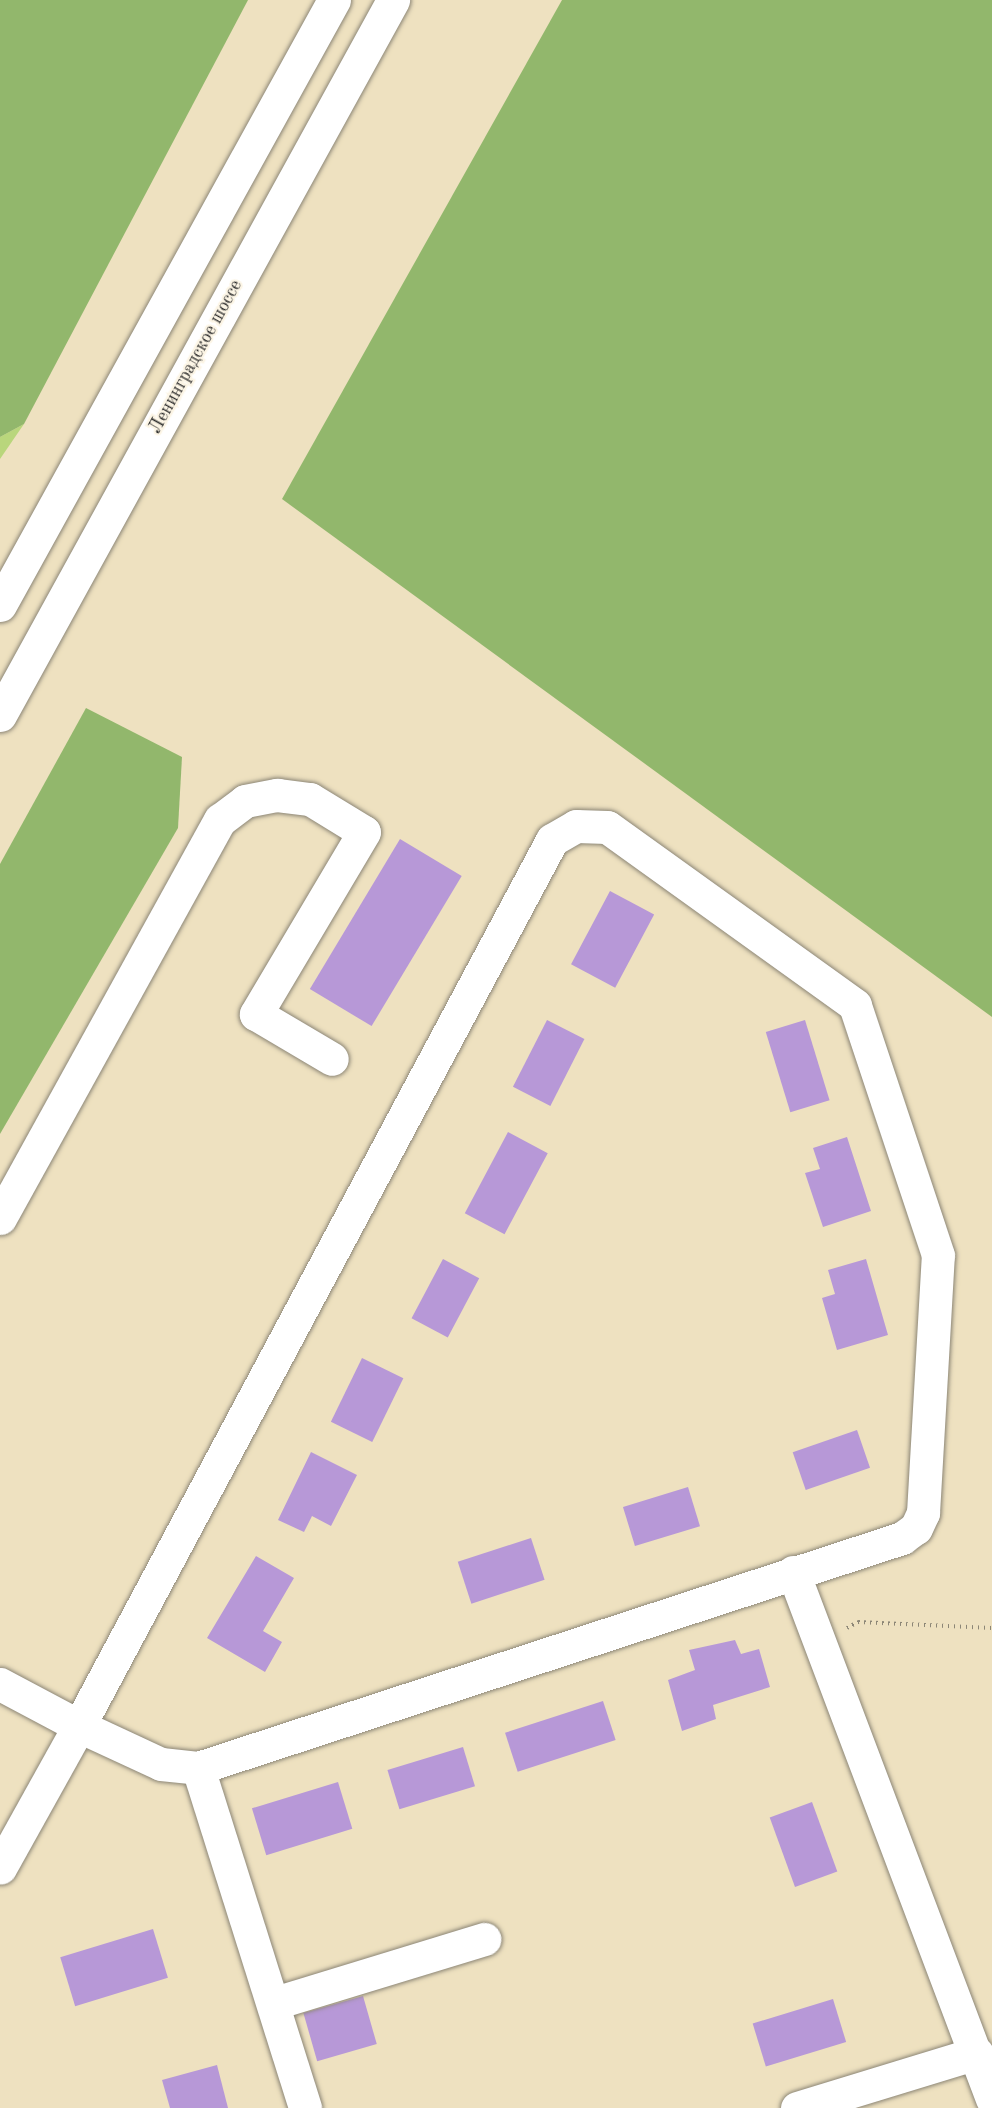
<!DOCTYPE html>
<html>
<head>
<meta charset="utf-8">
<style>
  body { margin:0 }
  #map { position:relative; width:992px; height:2108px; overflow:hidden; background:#eee1c0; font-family:"Old Standard TT",serif }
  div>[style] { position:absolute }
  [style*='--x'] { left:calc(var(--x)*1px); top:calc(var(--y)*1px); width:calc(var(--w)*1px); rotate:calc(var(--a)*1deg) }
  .green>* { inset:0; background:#b9d67c }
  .forest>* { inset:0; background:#92b76c }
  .building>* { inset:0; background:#b798d7; transform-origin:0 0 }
  .path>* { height:4px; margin-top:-2px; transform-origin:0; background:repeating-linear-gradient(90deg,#8c8676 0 1.5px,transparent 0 6px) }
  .roads { filter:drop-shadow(0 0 2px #8c8676) drop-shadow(0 0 2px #8c8676) }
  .minor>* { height:33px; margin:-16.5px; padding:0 16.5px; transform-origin:16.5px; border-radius:16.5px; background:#fff }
  .highway>* { height:33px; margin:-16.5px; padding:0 16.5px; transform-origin:16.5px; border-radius:16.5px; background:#fff }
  span { translate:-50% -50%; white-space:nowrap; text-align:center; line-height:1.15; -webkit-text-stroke:4.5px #fcf5e5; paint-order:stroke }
  .street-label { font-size:18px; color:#2b2b2b }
</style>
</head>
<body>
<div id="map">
  <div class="green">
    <i style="clip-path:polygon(24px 424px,0 459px,0 437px)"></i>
  </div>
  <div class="forest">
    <i style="clip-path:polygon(0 0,248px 0,24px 424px,0 437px)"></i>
    <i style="clip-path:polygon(562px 0,992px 0,992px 1017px,282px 499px)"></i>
    <i style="clip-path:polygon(86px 708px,182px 757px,178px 828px,0 1134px,0 864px)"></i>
  </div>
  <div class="building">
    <i style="left:400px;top:839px;width:72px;height:175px;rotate:31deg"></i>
    <i style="left:610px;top:891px;width:50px;height:83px;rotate:28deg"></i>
    <i style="left:547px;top:1020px;width:42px;height:75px;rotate:27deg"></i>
    <i style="left:805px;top:1020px;width:84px;height:41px;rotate:73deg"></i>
    <i style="left:508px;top:1132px;width:45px;height:92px;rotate:28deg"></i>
    <i style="clip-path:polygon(847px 1137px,871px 1211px,823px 1227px,805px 1173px,820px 1169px,813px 1148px)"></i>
    <i style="left:443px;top:1259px;width:41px;height:67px;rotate:28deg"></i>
    <i style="clip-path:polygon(866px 1259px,888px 1335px,837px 1350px,822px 1298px,835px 1294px,828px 1270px)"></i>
    <i style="left:362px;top:1358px;width:46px;height:71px;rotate:26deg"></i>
    <i style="left:857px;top:1430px;width:40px;height:68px;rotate:71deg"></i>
    <i style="clip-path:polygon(311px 1452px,357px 1475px,331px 1526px,312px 1516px,304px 1532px,278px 1520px)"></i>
    <i style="left:688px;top:1487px;width:41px;height:68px;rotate:73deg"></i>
    <i style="left:531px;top:1538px;width:44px;height:77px;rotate:72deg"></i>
    <i style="clip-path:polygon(256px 1556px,294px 1578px,263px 1631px,282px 1642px,265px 1672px,207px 1638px)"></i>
    <i style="clip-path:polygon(735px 1640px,741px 1654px,759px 1649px,770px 1687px,713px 1705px,716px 1719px,682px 1731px,668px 1680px,695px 1670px,689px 1650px)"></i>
    <i style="left:603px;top:1701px;width:41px;height:103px;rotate:72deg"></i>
    <i style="left:463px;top:1747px;width:41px;height:79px;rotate:73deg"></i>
    <i style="left:338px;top:1782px;width:49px;height:90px;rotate:73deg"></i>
    <i style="left:812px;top:1802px;width:74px;height:45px;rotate:70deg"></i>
    <i style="left:153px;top:1929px;width:51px;height:97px;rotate:73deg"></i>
    <i style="left:363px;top:1996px;width:50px;height:62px;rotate:74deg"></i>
    <i style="left:833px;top:1999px;width:45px;height:84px;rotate:73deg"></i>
    <i style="clip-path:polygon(217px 2065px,228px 2108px,170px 2108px,162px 2080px)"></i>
  </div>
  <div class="path">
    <i style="--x:847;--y:1628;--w:13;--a:-29"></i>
    <i style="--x:858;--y:1622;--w:134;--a:2.6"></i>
  </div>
  <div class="roads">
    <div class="minor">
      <i style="--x:0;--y:1218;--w:455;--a:-61.1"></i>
      <i style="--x:220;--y:820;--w:31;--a:-37"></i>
      <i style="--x:245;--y:801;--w:33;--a:-11"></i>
      <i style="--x:277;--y:795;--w:33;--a:7"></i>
      <i style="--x:310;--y:799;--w:63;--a:31.4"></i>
      <i style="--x:364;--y:832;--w:212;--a:120.7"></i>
      <i style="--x:256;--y:1014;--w:88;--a:30.6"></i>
      <i style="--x:793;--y:1572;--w:563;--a:69.31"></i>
      <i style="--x:0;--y:1684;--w:89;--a:28"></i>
      <i style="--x:79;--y:1726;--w:90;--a:24.9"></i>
      <i style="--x:161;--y:1764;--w:37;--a:6"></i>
      <i style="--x:198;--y:1768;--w:741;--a:-18.09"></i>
      <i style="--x:902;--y:1538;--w:17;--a:-36"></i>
      <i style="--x:916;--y:1528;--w:17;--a:-65"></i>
      <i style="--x:923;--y:1513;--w:258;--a:-86.7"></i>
      <i style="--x:938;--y:1255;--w:263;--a:-108.4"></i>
      <i style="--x:855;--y:1005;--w:305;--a:-144.3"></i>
      <i style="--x:607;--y:827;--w:31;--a:-178"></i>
      <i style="--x:576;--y:826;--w:28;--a:150"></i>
      <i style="--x:552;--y:840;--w:1004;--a:118.1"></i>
      <i style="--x:79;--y:1726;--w:162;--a:119.1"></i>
      <i style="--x:198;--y:1768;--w:356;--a:72.5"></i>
      <i style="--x:275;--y:2003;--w:219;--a:-17"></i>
      <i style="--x:797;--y:2108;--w:188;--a:-17"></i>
    </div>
    <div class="highway">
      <i style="--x:0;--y:605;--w:691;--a:-61.1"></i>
      <i style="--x:0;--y:715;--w:816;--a:-61.2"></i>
    </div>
  </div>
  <div class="street-label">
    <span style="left:196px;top:357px;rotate:-61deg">Ленинградское шоссе</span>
  </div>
</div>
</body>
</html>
